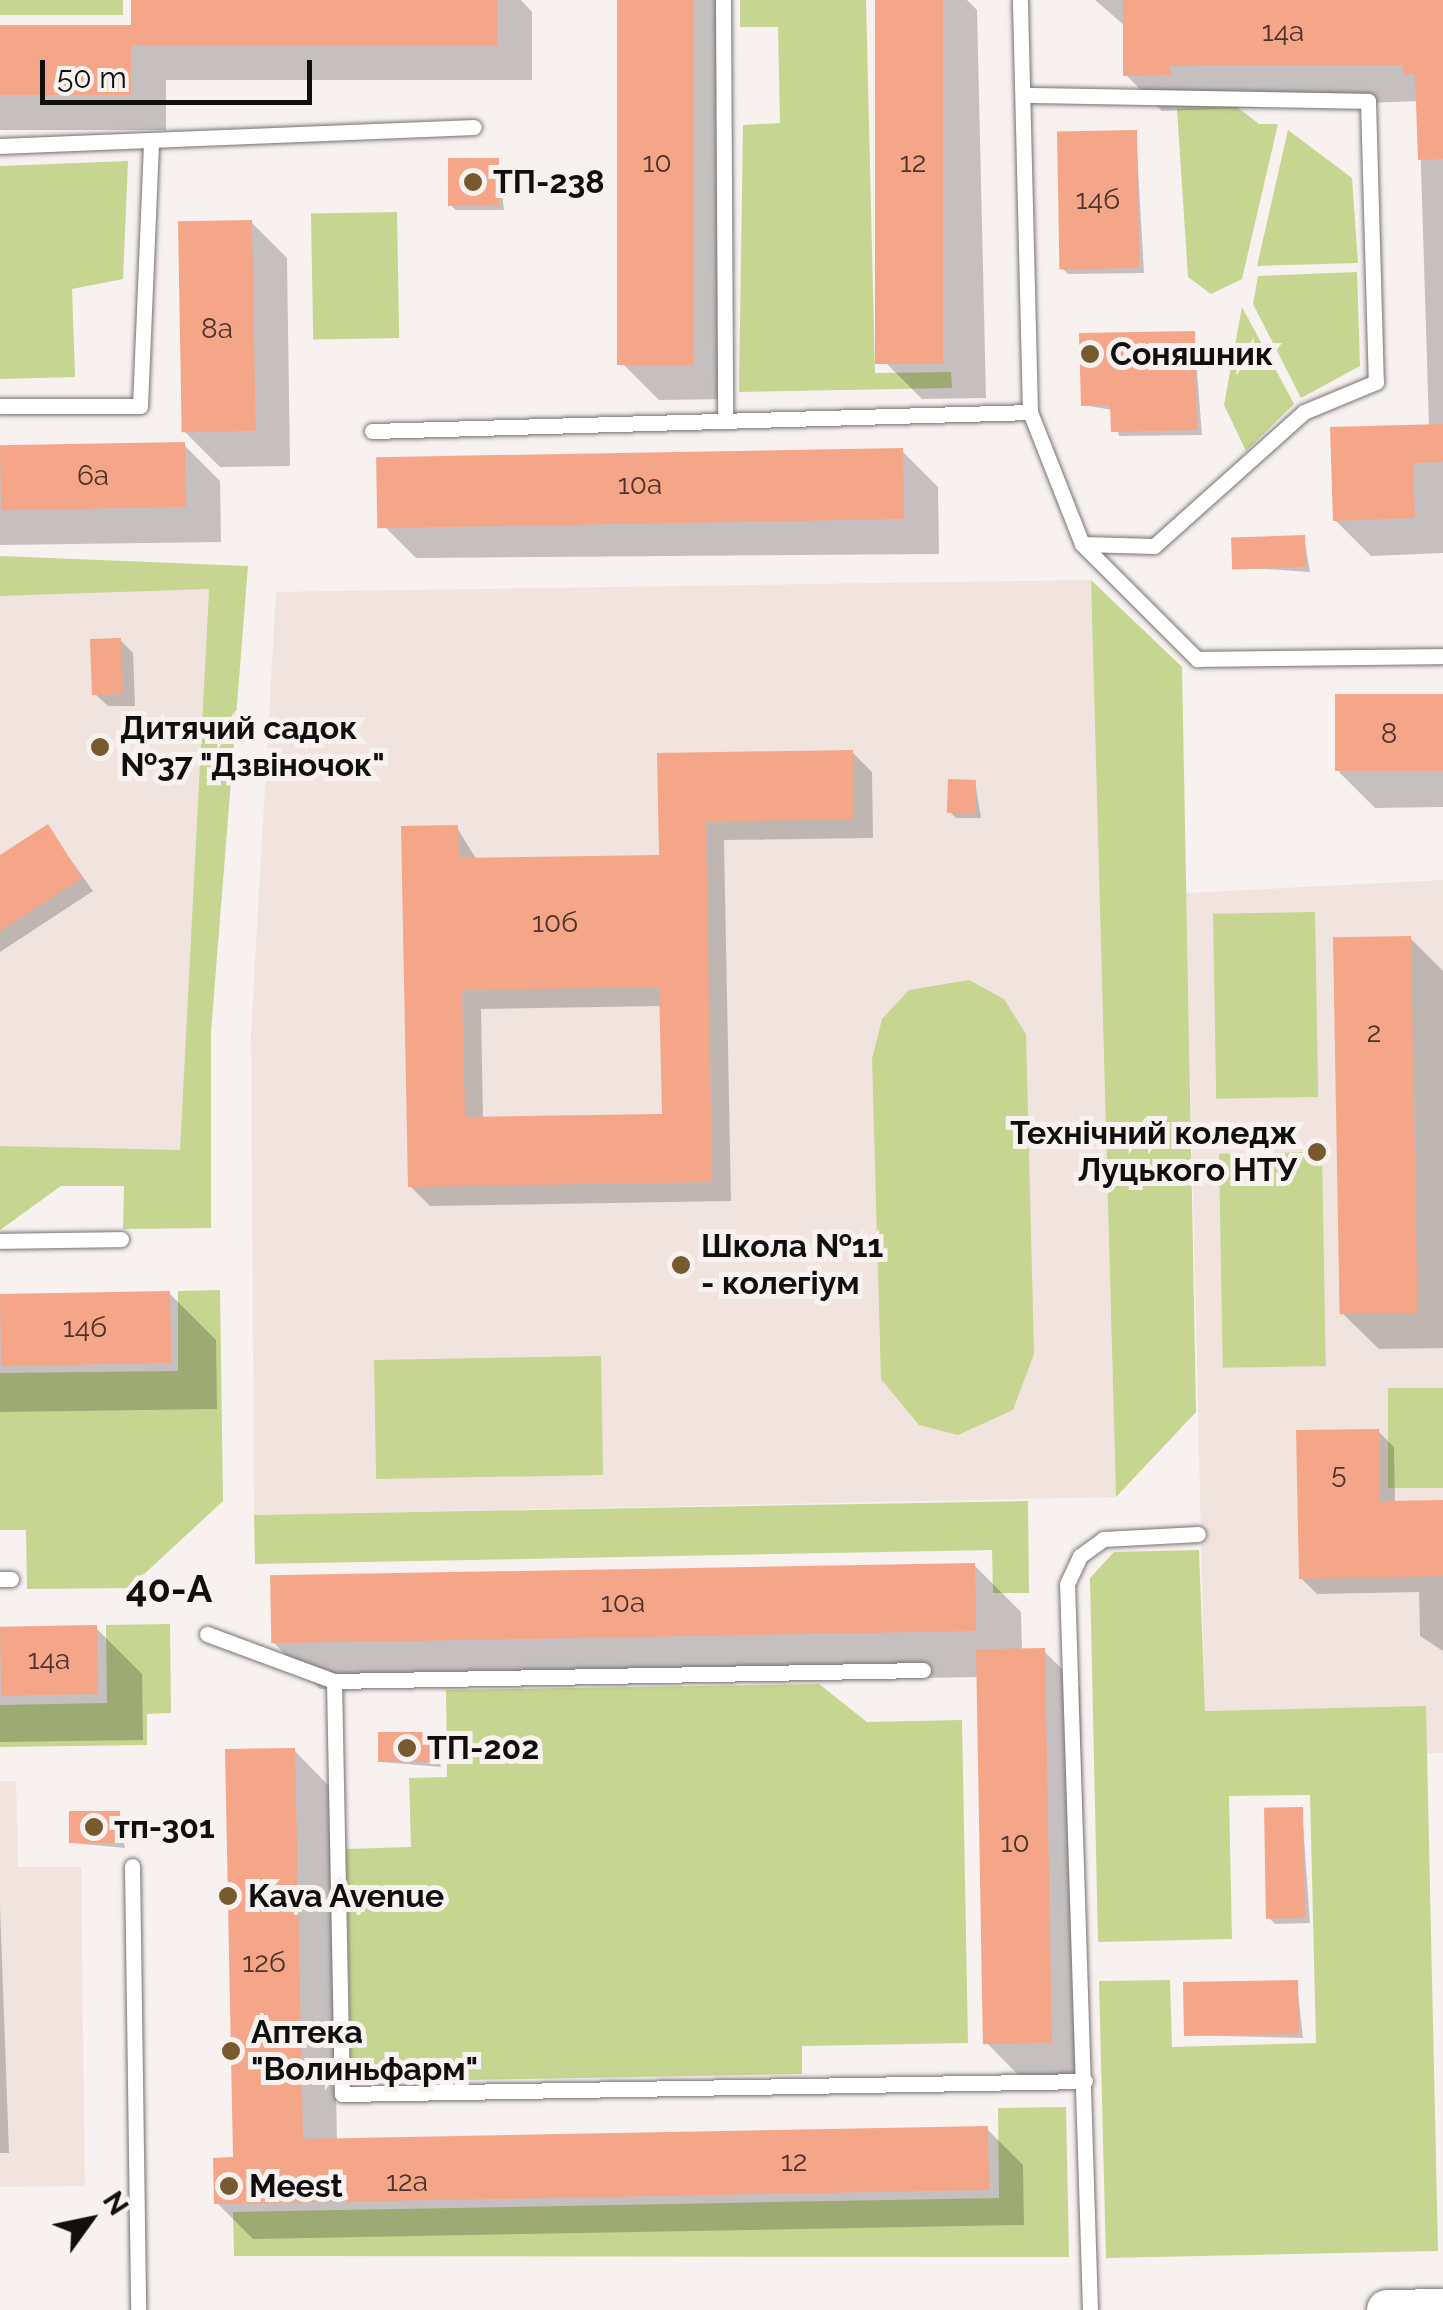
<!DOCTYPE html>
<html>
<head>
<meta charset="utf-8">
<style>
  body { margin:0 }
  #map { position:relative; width:1443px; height:2310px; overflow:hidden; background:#f7f1ef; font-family:Raleway,sans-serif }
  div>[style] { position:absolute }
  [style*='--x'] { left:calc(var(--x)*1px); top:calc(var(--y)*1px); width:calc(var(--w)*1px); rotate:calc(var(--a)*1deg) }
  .built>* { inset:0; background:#f1e4de }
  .green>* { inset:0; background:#c6d590; transform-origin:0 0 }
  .shadow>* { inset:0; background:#0003 }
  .building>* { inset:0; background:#f5a588; transform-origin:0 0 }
  .roads { filter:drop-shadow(0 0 2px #777371) drop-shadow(0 0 2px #777371) }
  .service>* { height:15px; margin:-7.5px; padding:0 7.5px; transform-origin:7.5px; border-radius:7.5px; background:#fff }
  .tertiary>* { height:40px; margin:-20px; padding:0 20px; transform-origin:20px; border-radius:20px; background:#fff }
  .dots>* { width:28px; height:28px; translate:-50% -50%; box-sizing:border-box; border:5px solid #f7f1ef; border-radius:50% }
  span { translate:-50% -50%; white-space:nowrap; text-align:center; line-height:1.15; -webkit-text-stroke:10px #f7f1ef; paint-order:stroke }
  .number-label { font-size:28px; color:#4a342c }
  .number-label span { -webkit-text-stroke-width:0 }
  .poi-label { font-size:32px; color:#110f0e; font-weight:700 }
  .left { translate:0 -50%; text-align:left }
  .right { translate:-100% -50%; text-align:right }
  .quarter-label { font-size:38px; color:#110f0e; font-weight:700 }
  .north { position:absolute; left:40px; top:2170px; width:100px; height:100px; -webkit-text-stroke:8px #f7f1ef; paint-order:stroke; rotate:57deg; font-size:28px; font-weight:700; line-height:40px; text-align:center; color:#110f0e }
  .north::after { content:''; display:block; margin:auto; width:35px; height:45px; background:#110f0e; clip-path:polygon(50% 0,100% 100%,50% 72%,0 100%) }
  .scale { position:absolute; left:40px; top:60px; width:272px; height:45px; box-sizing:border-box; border:5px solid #110f0e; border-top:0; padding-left:12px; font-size:30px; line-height:35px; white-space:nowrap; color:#110f0e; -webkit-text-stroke:8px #f7f1ef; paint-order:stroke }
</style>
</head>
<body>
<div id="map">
  <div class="built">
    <i style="clip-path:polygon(1091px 580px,1116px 1497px,254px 1515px,251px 1033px,276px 592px)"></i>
    <i style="clip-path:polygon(209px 588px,180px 1151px,0 1146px,0 596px)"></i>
    <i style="clip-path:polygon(1443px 880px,1443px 1753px,1427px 1753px,1425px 1707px,1205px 1711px,1186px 893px)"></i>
    <i style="clip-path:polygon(0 1781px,16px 1781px,18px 1867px,81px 1867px,85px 2186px,0 2187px)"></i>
  </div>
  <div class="green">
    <i style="left:0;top:0;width:123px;height:15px"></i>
    <i style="clip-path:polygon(740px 0,866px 0,875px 373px,951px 372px,952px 388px,739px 392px,743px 125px,780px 123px,778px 27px,740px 27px)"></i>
    <i style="clip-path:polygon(1237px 107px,1259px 124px,1278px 124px,1242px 279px,1211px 294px,1188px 277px,1177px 109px)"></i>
    <i style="clip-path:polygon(1288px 130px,1352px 178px,1358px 263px,1257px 266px)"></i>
    <i style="clip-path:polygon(128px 161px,123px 279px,72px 289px,75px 377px,0 379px,0 166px)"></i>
    <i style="left:397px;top:212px;width:126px;height:86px;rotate:89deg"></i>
    <i style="clip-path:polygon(1357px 272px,1360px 366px,1301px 398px,1253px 304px,1258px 276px)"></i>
    <i style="clip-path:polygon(1242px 307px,1294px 404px,1246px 451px,1224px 405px)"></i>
    <i style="clip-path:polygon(0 556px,248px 566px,211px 1032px,211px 1228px,123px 1229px,124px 1186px,61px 1186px,0 1230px,0 1146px,180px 1150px,209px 589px,0 596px)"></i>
    <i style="clip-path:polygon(1091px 580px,1182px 667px,1196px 1412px,1116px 1497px)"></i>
    <i style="left:1315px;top:912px;width:185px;height:102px;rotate:89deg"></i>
    <i style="clip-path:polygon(969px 980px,1004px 999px,1026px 1034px,1034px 1354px,1013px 1410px,958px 1435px,919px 1425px,881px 1379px,872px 1059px,882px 1019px,909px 990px)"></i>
    <i style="left:1322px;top:1152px;width:214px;height:103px;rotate:89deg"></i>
    <i style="clip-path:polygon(220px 1290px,223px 1501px,129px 1588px,27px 1589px,26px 1530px,0 1530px,0 1373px,178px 1371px,178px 1291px)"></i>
    <i style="left:601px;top:1356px;width:119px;height:227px;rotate:89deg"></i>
    <i style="left:1443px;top:1388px;width:100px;height:55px;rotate:90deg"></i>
    <i style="clip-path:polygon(1028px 1501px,1029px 1593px,993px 1593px,992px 1550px,255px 1564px,254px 1515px)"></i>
    <i style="clip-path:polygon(1199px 1550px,1205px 1711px,1426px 1706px,1438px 2251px,1106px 2258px,1099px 1981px,1170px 1980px,1172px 2047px,1316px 2043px,1310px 1795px,1229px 1796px,1232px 1939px,1098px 1942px,1090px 1578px,1114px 1552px)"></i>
    <i style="clip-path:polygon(170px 1624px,171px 1713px,147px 1714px,147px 1745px,0 1747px,0 1705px,107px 1703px,106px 1625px)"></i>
    <i style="clip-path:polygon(819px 1684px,867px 1722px,962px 1720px,968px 2043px,802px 2046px,802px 2074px,351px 2082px,346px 1849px,411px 1847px,409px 1778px,447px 1777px,446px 1690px)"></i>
    <i style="clip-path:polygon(1066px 2107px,1069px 2257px,234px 2256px,233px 2212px,999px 2198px,998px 2108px)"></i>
  </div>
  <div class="shadow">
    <i style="clip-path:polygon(133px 0,521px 0,532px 12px,532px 80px,166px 80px,166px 130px,0 130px,0 28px,133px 31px)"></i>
    <i style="clip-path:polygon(620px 0,719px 0,732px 399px,659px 400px,623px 364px)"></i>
    <i style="clip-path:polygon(878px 0,967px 0,977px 10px,986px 398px,922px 399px,886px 363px)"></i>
    <i style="clip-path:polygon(1095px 0,1443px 0,1443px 553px,1371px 556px,1335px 520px,1429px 427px,1419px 101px,1162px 111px,1126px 75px,1125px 26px)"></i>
    <i style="clip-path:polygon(1136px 133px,1144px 273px,1068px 274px,1062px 268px)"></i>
    <i style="clip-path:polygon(498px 160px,504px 210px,456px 210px,450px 205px)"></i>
    <i style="clip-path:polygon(251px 222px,287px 258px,290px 466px,220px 467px,184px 431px)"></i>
    <i style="clip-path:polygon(1194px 333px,1202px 435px,1119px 436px,1113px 410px,1083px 405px)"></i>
    <i style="clip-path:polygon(184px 445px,220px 481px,221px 542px,0 545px,0 447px)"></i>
    <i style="clip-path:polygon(902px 451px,938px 487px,939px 554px,416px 558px,380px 522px)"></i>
    <i style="clip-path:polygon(1304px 538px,1310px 572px,1234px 567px)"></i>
    <i style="clip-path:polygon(120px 640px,133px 653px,135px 706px,108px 706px,95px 694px)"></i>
    <i style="clip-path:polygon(1443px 696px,1443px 807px,1375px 808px,1339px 772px)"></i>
    <i style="clip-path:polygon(evenodd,852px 752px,872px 772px,873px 838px,724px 840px,731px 1201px,430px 1206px,410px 1186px,457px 828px,477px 860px,662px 857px,660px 755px,852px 752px,662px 1006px,664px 1116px,483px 1119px,481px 1009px,662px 1006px)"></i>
    <i style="clip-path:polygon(975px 782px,981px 818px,956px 818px,950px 812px)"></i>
    <i style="clip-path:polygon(48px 828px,93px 891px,0 952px,0 858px)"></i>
    <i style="clip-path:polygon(1410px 938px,1443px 971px,1443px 1348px,1379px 1349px,1342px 1313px)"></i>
    <i style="clip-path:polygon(169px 1293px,216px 1340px,217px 1409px,0 1412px,0 1295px)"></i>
    <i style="clip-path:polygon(1378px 1431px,1394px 1447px,1395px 1503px,1443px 1502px,1443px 1651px,1420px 1636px,1419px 1592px,1317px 1594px,1301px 1578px)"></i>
    <i style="clip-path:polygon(974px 1565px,1021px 1612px,1022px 1651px,1044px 1651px,1080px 1687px,1088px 2078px,1023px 2080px,987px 2043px,979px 1677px,320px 1689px,273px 1642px)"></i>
    <i style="clip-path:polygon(96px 1628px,142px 1674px,143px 1740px,0 1742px,0 1629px)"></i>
    <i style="clip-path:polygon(435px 1735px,441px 1767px,381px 1762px)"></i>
    <i style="clip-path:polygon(294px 1750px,330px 1787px,337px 2141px,987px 2129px,1023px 2165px,1024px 2225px,253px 2239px,217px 2203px,236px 2160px)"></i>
    <i style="clip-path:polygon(1302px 1810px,1310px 1923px,1275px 1924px,1269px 1918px)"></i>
    <i style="clip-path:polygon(118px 1814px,125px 1848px,72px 1843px)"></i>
    <i style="clip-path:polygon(0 1905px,9px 2153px,0 2153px)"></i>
    <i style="clip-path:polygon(1297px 1983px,1303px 2038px,1186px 2035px)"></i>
  </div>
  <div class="building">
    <i style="clip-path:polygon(131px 0,497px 0,497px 45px,131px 45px,131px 95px,0 95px,0 25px,131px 25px,131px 34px)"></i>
    <i style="left:617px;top:0;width:76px;height:365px"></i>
    <i style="left:875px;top:0;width:68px;height:364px"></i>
    <i style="clip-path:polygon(1123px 0,1443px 0,1443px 159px,1418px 160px,1415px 74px,1403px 75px,1403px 65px,1170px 66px,1171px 75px,1123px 76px)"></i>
    <i style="left:1137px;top:130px;width:138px;height:80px;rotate:89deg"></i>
    <i style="left:448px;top:158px;width:51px;height:48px"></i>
    <i style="left:252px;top:220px;width:211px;height:74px;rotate:89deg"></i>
    <i style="clip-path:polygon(1195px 331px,1197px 430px,1111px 432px,1110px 405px,1081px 406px,1079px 333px)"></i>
    <i style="clip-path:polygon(1443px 424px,1443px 462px,1413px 463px,1415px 518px,1333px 521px,1330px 427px)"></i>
    <i style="left:185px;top:442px;width:65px;height:185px;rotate:89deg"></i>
    <i style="left:903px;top:448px;width:71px;height:527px;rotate:89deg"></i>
    <i style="left:1305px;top:535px;width:32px;height:74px;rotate:88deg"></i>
    <i style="left:121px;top:638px;width:56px;height:31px;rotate:88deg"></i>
    <i style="left:1443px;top:694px;width:77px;height:108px;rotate:90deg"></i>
    <i style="clip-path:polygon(evenodd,853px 750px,854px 819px,706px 822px,712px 1182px,408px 1187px,401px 826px,458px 825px,459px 858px,659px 855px,657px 753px,853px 750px,659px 987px,662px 1114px,465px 1117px,462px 990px,659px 987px)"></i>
    <i style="left:948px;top:779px;width:28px;height:34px;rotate:2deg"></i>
    <i style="clip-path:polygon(48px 824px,82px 878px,0 931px,0 855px)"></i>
    <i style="left:1411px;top:936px;width:377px;height:78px;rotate:89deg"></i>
    <i style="left:170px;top:1291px;width:72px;height:170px;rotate:89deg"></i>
    <i style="clip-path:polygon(1379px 1429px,1380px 1501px,1443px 1500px,1443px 1576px,1299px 1579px,1296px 1430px)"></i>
    <i style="left:975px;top:1563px;width:68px;height:705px;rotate:89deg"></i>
    <i style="left:97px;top:1625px;width:69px;height:97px;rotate:89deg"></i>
    <i style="left:1045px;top:1648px;width:395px;height:69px;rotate:89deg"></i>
    <i style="left:436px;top:1732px;width:30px;height:58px;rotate:90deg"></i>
    <i style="clip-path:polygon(295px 1748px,303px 2139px,988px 2126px,989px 2190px,214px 2204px,213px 2158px,233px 2157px,225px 1749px)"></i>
    <i style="left:1303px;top:1807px;width:111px;height:39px;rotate:89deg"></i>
    <i style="left:120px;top:1811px;width:32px;height:51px;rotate:90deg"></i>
    <i style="left:1298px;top:1980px;width:54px;height:115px;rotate:89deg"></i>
  </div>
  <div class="roads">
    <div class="service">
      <i style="--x:723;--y:0;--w:418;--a:89.7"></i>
      <i style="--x:1026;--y:95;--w:342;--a:1"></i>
      <i style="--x:1368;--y:101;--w:281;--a:88.4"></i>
      <i style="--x:1376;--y:382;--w:78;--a:157.4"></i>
      <i style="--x:1304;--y:412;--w:201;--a:138.2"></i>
      <i style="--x:1154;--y:546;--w:72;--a:-178.4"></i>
      <i style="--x:0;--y:146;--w:474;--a:-2.3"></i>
      <i style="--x:0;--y:406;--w:140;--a:0"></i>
      <i style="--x:140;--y:406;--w:264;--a:-87.6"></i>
      <i style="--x:1030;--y:412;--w:142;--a:68.5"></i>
      <i style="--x:1082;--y:544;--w:163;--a:45"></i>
      <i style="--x:1197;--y:659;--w:246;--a:-0.7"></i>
      <i style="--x:372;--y:431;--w:658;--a:-1.65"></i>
      <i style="--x:1030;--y:412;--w:412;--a:-91.4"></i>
      <i style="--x:0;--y:1241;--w:121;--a:-0.9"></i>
      <i style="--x:0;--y:1579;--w:11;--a:0"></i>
      <i style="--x:207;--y:1634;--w:135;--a:20.3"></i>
      <i style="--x:923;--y:1670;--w:589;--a:178.93"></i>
      <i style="--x:334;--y:1681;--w:413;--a:88.9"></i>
      <i style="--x:342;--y:2094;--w:743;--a:-1"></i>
      <i style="--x:132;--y:1866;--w:444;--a:89.2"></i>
      <i style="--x:1090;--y:2310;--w:726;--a:-91.81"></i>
      <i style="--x:1067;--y:1584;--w:31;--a:-65"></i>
      <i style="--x:1080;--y:1556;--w:29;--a:-36"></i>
      <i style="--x:1103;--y:1539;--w:95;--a:-3"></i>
    </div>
    <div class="tertiary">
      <i style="--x:1387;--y:2310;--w:56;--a:-1"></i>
    </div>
  </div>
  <div class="dots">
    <i style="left:473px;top:182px;background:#775a2d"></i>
    <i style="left:1090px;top:354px;background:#775a2d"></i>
    <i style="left:100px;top:747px;background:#775a2d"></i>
    <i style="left:1317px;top:1152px;background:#775a2d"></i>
    <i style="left:681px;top:1265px;background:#775a2d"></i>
    <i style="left:407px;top:1748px;background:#775a2d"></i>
    <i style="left:94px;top:1827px;background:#775a2d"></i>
    <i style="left:228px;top:1896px;background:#775a2d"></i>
    <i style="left:231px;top:2051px;background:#775a2d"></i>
    <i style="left:229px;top:2186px;background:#775a2d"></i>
  </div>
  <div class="number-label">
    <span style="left:1283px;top:32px">14а</span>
    <span style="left:657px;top:163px">10</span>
    <span style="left:913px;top:163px">12</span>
    <span style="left:1098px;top:200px">14б</span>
    <span style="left:217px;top:329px">8а</span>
    <span style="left:93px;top:476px">6а</span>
    <span style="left:640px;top:485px">10а</span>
    <span style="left:1389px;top:734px">8</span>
    <span style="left:555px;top:923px">10б</span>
    <span style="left:1374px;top:1033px">2</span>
    <span style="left:85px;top:1328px">14б</span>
    <span style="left:1339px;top:1474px">5</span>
    <span style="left:623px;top:1603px">10а</span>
    <span style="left:49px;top:1660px">14а</span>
    <span style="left:1015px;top:1843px">10</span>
    <span style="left:264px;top:1963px">12б</span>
    <span style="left:794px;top:2162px">12</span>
    <span style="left:407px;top:2182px">12а</span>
  </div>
  <div class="poi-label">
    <span class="left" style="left:493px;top:182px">ТП-238</span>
    <span class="left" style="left:1110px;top:354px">Соняшник</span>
    <span class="left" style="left:120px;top:747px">Дитячий садок<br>№37 "Дзвіночок"</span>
    <span class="right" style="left:1297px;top:1152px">Технічний коледж<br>Луцького НТУ</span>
    <span class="left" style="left:701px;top:1265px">Школа №11<br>- колегіум</span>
    <span class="left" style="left:427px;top:1748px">ТП-202</span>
    <span class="left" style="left:114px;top:1827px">тп-301</span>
    <span class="left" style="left:248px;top:1896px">Kava Avenue</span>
    <span class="left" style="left:251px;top:2051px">Аптека<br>"Волиньфарм"</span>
    <span class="left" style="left:249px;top:2186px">Meest</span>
  </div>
  <div class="quarter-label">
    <span style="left:169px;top:1589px">40-А</span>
  </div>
  <div class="north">N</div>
  <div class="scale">50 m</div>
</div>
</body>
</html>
